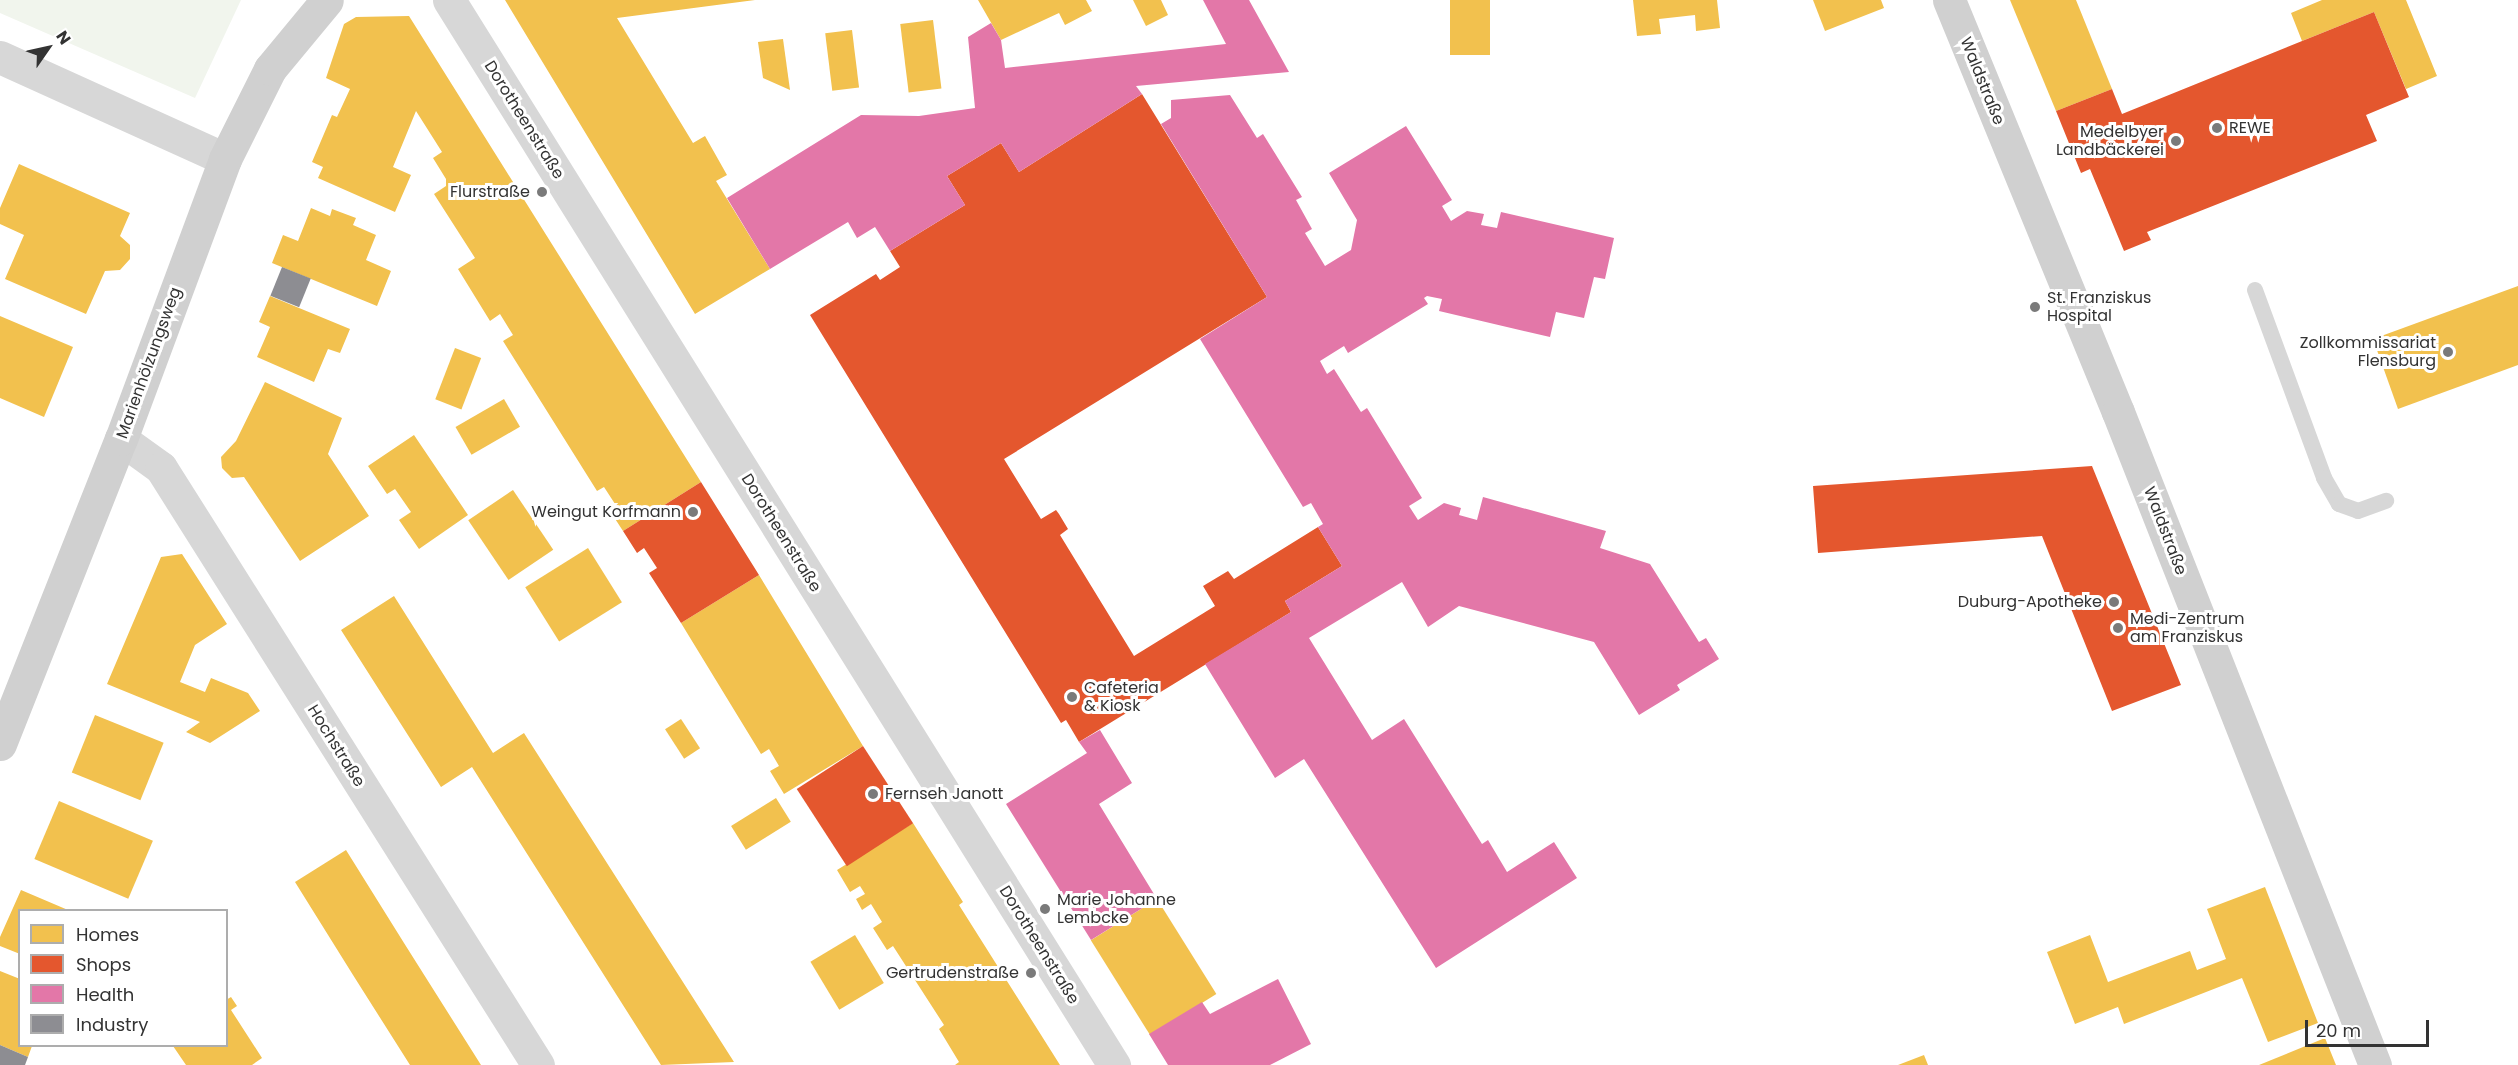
<!DOCTYPE html>
<html>
<head>
<meta charset="utf-8">
<style>
  body { margin:0 }
  #map { position:relative; width:2518px; height:1065px; overflow:hidden; background:#fff; font-family:Poppins,sans-serif }
  div>[style] { position:absolute }
  [style*='--x'] { left:calc(var(--x)*1px); top:calc(var(--y)*1px); width:calc(var(--w)*1px); rotate:calc(var(--a)*1deg) }
  .green>* { inset:0; background:#f1f5ed }
  .homes>* { inset:0; background:#f2c14e; transform-origin:0 0 }
  .shops>* { inset:0; background:#e4572e; transform-origin:0 0 }
  .health>* { inset:0; background:#e377a8 }
  .industry>* { inset:0; background:#8d8d92; transform-origin:0 0 }
  .lane>* { height:16px; margin:-8px; padding:0 8px; transform-origin:8px; border-radius:8px; background:#d7d7d7 }
  .street>* { height:33px; margin:-16.5px; padding:0 16.5px; transform-origin:16.5px; border-radius:16.5px; background:#d7d7d7 }
  .secondary>* { height:33px; margin:-16.5px; padding:0 16.5px; transform-origin:16.5px; border-radius:16.5px; background:#d0d0d0 }
  .dots>* { width:16px; height:16px; translate:-50% -50%; box-sizing:border-box; border:3px solid #fff; border-radius:50% }
  span { translate:-50% -50%; white-space:nowrap; text-align:center; line-height:1.15; -webkit-text-stroke:6px #fff; paint-order:stroke }
  .street-label { font-size:16px; color:#333 }
  .poi-label { font-size:16px; color:#333 }
  .left { translate:0 -50%; text-align:left }
  .right { translate:-100% -50%; text-align:right }
  .legend { position:absolute; left:18px; top:909px; width:210px; height:138px; box-sizing:border-box; background:#fff; border:2px solid #adadad; margin:0; padding:8px 10px; list-style:none; font-size:18px; color:#333 }
  .legend li { display:flex; align-items:center; gap:12px; height:30px }
  .legend b { width:30px; border:2px solid #adadad }
  .north { position:absolute; left:18px; top:18px; width:60px; height:60px; -webkit-text-stroke:4px #fff; paint-order:stroke; rotate:56deg; font-size:16px; font-weight:700; line-height:24px; text-align:center; color:#333 }
  .north::after { content:''; display:block; margin:auto; width:21px; height:27px; background:#333; clip-path:polygon(50% 0,100% 100%,50% 72%,0 100%) }
  .scale { position:absolute; left:2305px; top:1020px; width:124px; height:27px; box-sizing:border-box; border:3px solid #333; border-top:0; padding-left:8px; font-size:18px; line-height:21px; white-space:nowrap; color:#333; -webkit-text-stroke:4px #fff; paint-order:stroke }
</style>
</head>
<body>
<div id="map">
  <div class="green">
    <i style="clip-path:polygon(0 0,241px 0,195px 98px,0 13px)"></i>
  </div>
  <div class="homes">
    <i style="clip-path:polygon(505px 0,755px 0,617px 18px,693px 143px,705px 136px,727px 175px,716px 181px,770px 269px,695px 314px)"></i>
    <i style="clip-path:polygon(978px 0,1086px 0,1092px 11px,1065px 25px,1059px 13px,1001px 40px)"></i>
    <i style="clip-path:polygon(1133px 0,1161px 0,1168px 15px,1146px 26px)"></i>
    <i style="left:1450px;top:0;width:40px;height:55px"></i>
    <i style="clip-path:polygon(1633px 0,1717px 0,1720px 28px,1696px 31px,1695px 15px,1659px 19px,1661px 34px,1637px 36px)"></i>
    <i style="clip-path:polygon(1813px 0,1881px 0,1884px 8px,1825px 31px)"></i>
    <i style="clip-path:polygon(2010px 0,2076px 0,2112px 89px,2056px 111px)"></i>
    <i style="clip-path:polygon(2322px 0,2406px 0,2437px 76px,2406px 89px,2374px 12px,2302px 41px,2291px 13px)"></i>
    <i style="clip-path:polygon(409px 16px,701px 482px,623px 531px,610px 511px,617px 507px,604px 487px,597px 491px,503px 341px,513px 335px,500px 314px,490px 321px,458px 269px,475px 258px,434px 194px,446px 186px,446px 179px,433px 158px,442px 152px,416px 111px,393px 167px,411px 175px,395px 212px,318px 178px,323px 167px,312px 162px,332px 115px,337px 117px,350px 89px,326px 78px,344px 24px,356px 17px)"></i>
    <i style="left:933px;top:20px;width:69px;height:33px;rotate:83deg"></i>
    <i style="left:852px;top:30px;width:58px;height:27px;rotate:83deg"></i>
    <i style="clip-path:polygon(783px 39px,790px 90px,763px 78px,758px 42px)"></i>
    <i style="clip-path:polygon(19px 164px,130px 213px,120px 236px,130px 245px,130px 259px,120px 270px,105px 271px,86px 314px,5px 279px,24px 235px,0 224px,0 208px)"></i>
    <i style="clip-path:polygon(311px 208px,330px 216px,332px 209px,356px 218px,353px 225px,376px 235px,366px 260px,391px 271px,377px 306px,272px 263px,283px 235px,298px 241px)"></i>
    <i style="clip-path:polygon(2518px 286px,2518px 365px,2398px 409px,2373px 339px)"></i>
    <i style="clip-path:polygon(270px 296px,350px 329px,340px 353px,328px 349px,314px 382px,257px 357px,270px 327px,259px 322px)"></i>
    <i style="clip-path:polygon(0 316px,73px 347px,44px 417px,0 398px)"></i>
    <i style="left:455px;top:348px;width:28px;height:55px;rotate:21deg"></i>
    <i style="clip-path:polygon(265px 382px,342px 418px,328px 454px,369px 516px,300px 561px,244px 477px,232px 478px,222px 468px,221px 457px,236px 441px)"></i>
    <i style="left:504px;top:399px;width:32px;height:56px;rotate:60deg"></i>
    <i style="clip-path:polygon(414px 435px,468px 515px,419px 549px,399px 520px,411px 512px,395px 489px,387px 494px,368px 466px)"></i>
    <i style="left:513px;top:490px;width:72px;height:54px;rotate:56deg"></i>
    <i style="left:588px;top:548px;width:64px;height:74px;rotate:58deg"></i>
    <i style="clip-path:polygon(182px 554px,227px 624px,195px 645px,180px 682px,205px 692px,211px 678px,248px 693px,260px 711px,210px 743px,186px 732px,200px 722px,107px 684px,161px 557px)"></i>
    <i style="clip-path:polygon(759px 575px,863px 746px,784px 794px,770px 771px,779px 766px,769px 749px,761px 754px,681px 623px)"></i>
    <i style="clip-path:polygon(394px 596px,493px 753px,524px 733px,734px 1062px,661px 1065px,472px 767px,441px 787px,341px 630px)"></i>
    <i style="left:95px;top:715px;width:74px;height:62px;rotate:22deg"></i>
    <i style="left:681px;top:719px;width:35px;height:19px;rotate:57deg"></i>
    <i style="left:776px;top:798px;width:28px;height:53px;rotate:58deg"></i>
    <i style="left:59px;top:801px;width:102px;height:63px;rotate:23deg"></i>
    <i style="clip-path:polygon(913px 823px,963px 902px,959px 905px,1060px 1065px,955px 1065px,959px 1062px,939px 1029px,944px 1025px,893px 946px,887px 950px,873px 928px,882px 922px,871px 904px,862px 910px,856px 899px,865px 894px,860px 886px,850px 892px,837px 870px)"></i>
    <i style="clip-path:polygon(346px 850px,404px 943px,481px 1065px,410px 1065px,353px 975px,295px 882px)"></i>
    <i style="clip-path:polygon(2265px 887px,2318px 1023px,2268px 1042px,2242px 978px,2124px 1024px,2118px 1007px,2075px 1024px,2047px 952px,2090px 935px,2108px 982px,2190px 951px,2197px 970px,2226px 959px,2207px 909px)"></i>
    <i style="clip-path:polygon(21px 890px,68px 910px,20px 910px,20px 954px,0 946px,0 937px)"></i>
    <i style="left:1157px;top:899px;width:112px;height:78px;rotate:58deg"></i>
    <i style="left:855px;top:935px;width:56px;height:52px;rotate:59deg"></i>
    <i style="clip-path:polygon(0 971px,20px 979px,20px 1046px,32px 1046px,28px 1057px,0 1045px)"></i>
    <i style="clip-path:polygon(231px 997px,237px 1006px,231px 1010px,262px 1058px,252px 1065px,186px 1065px,173px 1046px,226px 1046px,226px 1000px)"></i>
    <i style="clip-path:polygon(2325px 1038px,2336px 1065px,2259px 1065px)"></i>
    <i style="clip-path:polygon(1924px 1055px,1928px 1065px,1898px 1065px)"></i>
  </div>
  <div class="shops">
    <i style="clip-path:polygon(2374px 12px,2409px 97px,2366px 115px,2377px 141px,2147px 232px,2151px 240px,2124px 251px,2090px 169px,2081px 173px,2056px 111px,2112px 89px,2122px 114px)"></i>
    <i style="clip-path:polygon(1142px 94px,1267px 297px,1004px 459px,1041px 519px,1056px 510px,1059px 514px,1068px 529px,1060px 535px,1134px 656px,1215px 606px,1203px 586px,1228px 571px,1234px 579px,1318px 527px,1342px 566px,1285px 601px,1291px 612px,1079px 742px,1066px 720px,1061px 723px,810px 315px,876px 274px,880px 280px,900px 267px,890px 251px,965px 205px,947px 176px,1001px 143px,1019px 172px)"></i>
    <i style="clip-path:polygon(2092px 466px,2181px 685px,2112px 711px,2042px 536px,1818px 553px,1813px 486px)"></i>
    <i style="clip-path:polygon(701px 482px,759px 575px,681px 623px,649px 573px,657px 568px,644px 548px,637px 553px,623px 531px)"></i>
    <i style="left:863px;top:746px;width:92px;height:79px;rotate:57deg"></i>
  </div>
  <div class="health">
    <i style="clip-path:polygon(1203px 0,1249px 0,1289px 72px,1136px 86px,1142px 94px,1019px 172px,1001px 143px,947px 176px,965px 205px,890px 251px,875px 227px,857px 238px,848px 222px,770px 269px,727px 198px,861px 115px,919px 116px,975px 108px,968px 37px,991px 23px,1001px 40px,1005px 68px,1226px 44px)"></i>
    <i style="clip-path:polygon(1230px 95px,1257px 138px,1263px 134px,1302px 197px,1296px 200px,1312px 229px,1305px 233px,1325px 266px,1351px 250px,1357px 220px,1329px 173px,1406px 126px,1452px 200px,1442px 206px,1451px 221px,1467px 211px,1484px 214px,1481px 225px,1497px 228px,1501px 212px,1614px 238px,1605px 279px,1594px 277px,1584px 318px,1556px 312px,1550px 337px,1439px 311px,1442px 299px,1427px 296px,1424px 298px,1428px 304px,1348px 353px,1344px 346px,1320px 361px,1327px 374px,1334px 369px,1361px 412px,1367px 408px,1422px 498px,1409px 506px,1418px 520px,1444px 503px,1461px 508px,1459px 515px,1477px 520px,1483px 497px,1606px 531px,1600px 548px,1650px 564px,1699px 642px,1706px 638px,1719px 659px,1677px 685px,1680px 690px,1639px 715px,1594px 642px,1459px 606px,1428px 627px,1402px 582px,1309px 638px,1372px 740px,1404px 719px,1482px 844px,1488px 840px,1507px 872px,1554px 842px,1577px 878px,1436px 968px,1304px 759px,1275px 778px,1205px 664px,1291px 612px,1285px 601px,1342px 566px,1318px 527px,1323px 524px,1311px 503px,1303px 507px,1200px 339px,1267px 297px,1161px 124px,1171px 118px,1171px 100px)"></i>
    <i style="clip-path:polygon(1100px 730px,1132px 783px,1099px 804px,1157px 899px,1091px 940px,1006px 804px,1087px 753px,1079px 742px)"></i>
    <i style="clip-path:polygon(1278px 979px,1311px 1044px,1270px 1065px,1168px 1065px,1149px 1034px,1202px 1002px,1210px 1014px)"></i>
  </div>
  <div class="industry">
    <i style="left:282px;top:267px;width:31px;height:31px;rotate:22deg"></i>
    <i style="clip-path:polygon(0 1045px,28px 1057px,25px 1065px,0 1065px)"></i>
  </div>
  <div class="lane">
    <i style="--x:2255;--y:290;--w:200;--a:69.8"></i>
    <i style="--x:2324;--y:478;--w:30;--a:60"></i>
    <i style="--x:2339;--y:504;--w:20;--a:20"></i>
    <i style="--x:2358;--y:511;--w:30;--a:-20"></i>
  </div>
  <div class="street">
    <i style="--x:449;--y:0;--w:1256;--a:58.02"></i>
    <i style="--x:0;--y:57;--w:247;--a:24.4"></i>
    <i style="--x:121;--y:439;--w:49;--a:35.9"></i>
    <i style="--x:161;--y:468;--w:706;--a:57.73"></i>
  </div>
  <div class="secondary">
    <i style="--x:1949;--y:0;--w:445;--a:67.7"></i>
    <i style="--x:2118;--y:412;--w:702;--a:68.52"></i>
    <i style="--x:0;--y:744;--w:328;--a:-68.4"></i>
    <i style="--x:121;--y:439;--w:299;--a:-69.6"></i>
    <i style="--x:225;--y:159;--w:101;--a:-63.4"></i>
    <i style="--x:270;--y:69;--w:89;--a:-50.4"></i>
  </div>
  <div class="dots">
    <i style="left:2217px;top:128px;background:#7a7a7a"></i>
    <i style="left:2176px;top:141px;background:#7a7a7a"></i>
    <i style="left:542px;top:192px;background:#7a7a7a"></i>
    <i style="left:2035px;top:307px;background:#7a7a7a"></i>
    <i style="left:2448px;top:352px;background:#7a7a7a"></i>
    <i style="left:693px;top:512px;background:#7a7a7a"></i>
    <i style="left:2114px;top:602px;background:#7a7a7a"></i>
    <i style="left:2118px;top:628px;background:#7a7a7a"></i>
    <i style="left:1072px;top:697px;background:#7a7a7a"></i>
    <i style="left:873px;top:794px;background:#7a7a7a"></i>
    <i style="left:1045px;top:909px;background:#7a7a7a"></i>
    <i style="left:1031px;top:973px;background:#7a7a7a"></i>
  </div>
  <div class="street-label">
    <span style="left:1982px;top:81px;rotate:68deg">Waldstraße</span>
    <span style="left:524px;top:120px;rotate:58deg">Dorotheenstraße</span>
    <span style="left:149px;top:363px;rotate:-70deg">Marienhölzungsweg</span>
    <span style="left:2165px;top:531px;rotate:69deg">Waldstraße</span>
    <span style="left:781px;top:533px;rotate:58deg">Dorotheenstraße</span>
    <span style="left:336px;top:746px;rotate:58deg">Hochstraße</span>
    <span style="left:1039px;top:945px;rotate:58deg">Dorotheenstraße</span>
  </div>
  <div class="poi-label">
    <span class="left" style="left:2229px;top:128px">REWE</span>
    <span class="right" style="left:2164px;top:141px">Medelbyer<br>Landbäckerei</span>
    <span class="right" style="left:530px;top:192px">Flurstraße</span>
    <span class="left" style="left:2047px;top:307px">St. Franziskus<br>Hospital</span>
    <span class="right" style="left:2436px;top:352px">Zollkommissariat<br>Flensburg</span>
    <span class="right" style="left:681px;top:512px">Weingut Korfmann</span>
    <span class="right" style="left:2102px;top:602px">Duburg-Apotheke</span>
    <span class="left" style="left:2130px;top:628px">Medi-Zentrum<br>am Franziskus</span>
    <span class="left" style="left:1084px;top:697px">Cafeteria<br>&amp; Kiosk</span>
    <span class="left" style="left:885px;top:794px">Fernseh Janott</span>
    <span class="left" style="left:1057px;top:909px">Marie Johanne<br>Lembcke</span>
    <span class="right" style="left:1019px;top:973px">Gertrudenstraße</span>
  </div>
  <ul class="legend">
  <li><b style="height:16px;background:#f2c14e"></b>Homes</li>
  <li><b style="height:16px;background:#e4572e"></b>Shops</li>
  <li><b style="height:16px;background:#e377a8"></b>Health</li>
  <li><b style="height:16px;background:#8d8d92"></b>Industry</li>
  </ul>
  <div class="north">N</div>
  <div class="scale">20 m</div>
</div>
</body>
</html>
